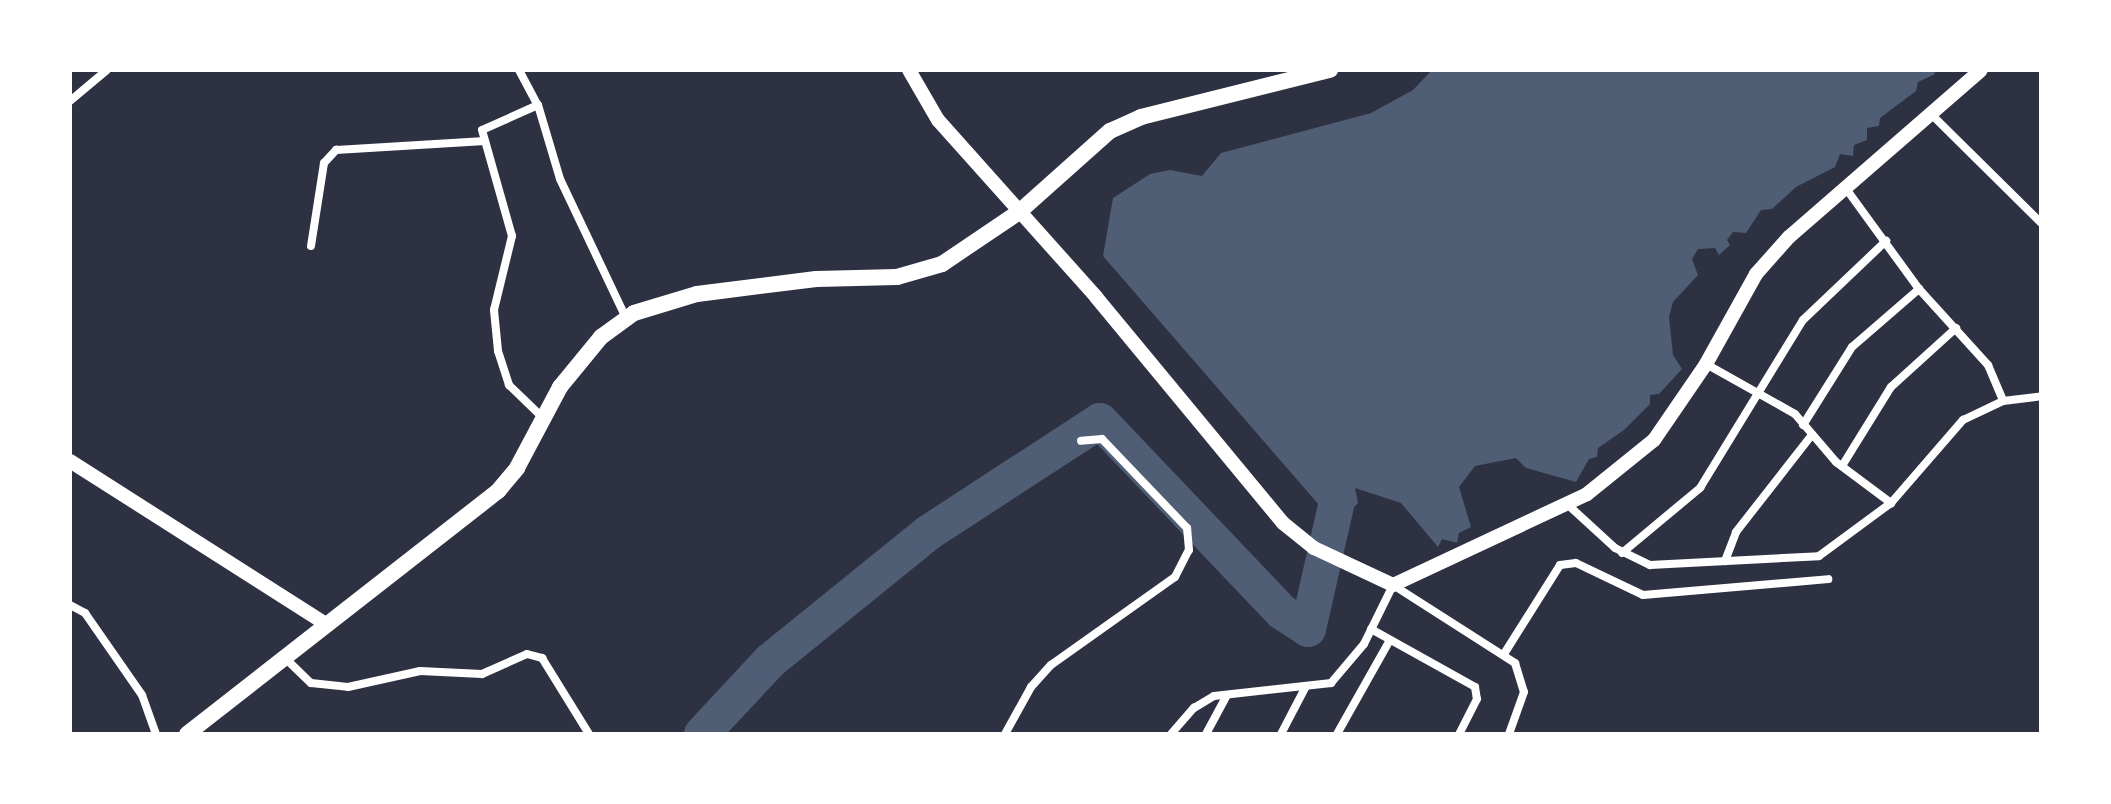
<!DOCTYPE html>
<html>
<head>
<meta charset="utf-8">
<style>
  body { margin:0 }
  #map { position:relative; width:2111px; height:804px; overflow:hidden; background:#2d3142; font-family:"Archivo Narrow",sans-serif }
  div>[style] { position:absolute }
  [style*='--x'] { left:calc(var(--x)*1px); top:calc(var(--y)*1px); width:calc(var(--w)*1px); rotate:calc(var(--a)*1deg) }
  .water>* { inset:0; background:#4f5d75 }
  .river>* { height:36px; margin:-18px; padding:0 18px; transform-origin:18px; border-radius:18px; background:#4f5d75 }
  .minor>* { height:8px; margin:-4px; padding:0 4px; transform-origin:4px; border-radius:4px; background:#fff }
  .tertiary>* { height:14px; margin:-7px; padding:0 7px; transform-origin:7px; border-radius:7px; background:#fff }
  .secondary>* { height:16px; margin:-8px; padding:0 8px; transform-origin:8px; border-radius:8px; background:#fff }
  span { translate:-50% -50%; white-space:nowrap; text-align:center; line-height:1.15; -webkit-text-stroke:7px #fff; paint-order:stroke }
  .frame { position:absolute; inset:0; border:72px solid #fff; pointer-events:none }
</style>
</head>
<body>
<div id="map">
  <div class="water">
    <i style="clip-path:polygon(1432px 70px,1934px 70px,1935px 74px,1918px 82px,1916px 91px,1880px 118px,1879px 126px,1867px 128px,1867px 140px,1854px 145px,1853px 156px,1840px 154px,1835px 167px,1796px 187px,1772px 209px,1761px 210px,1746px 233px,1733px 232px,1727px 240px,1730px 245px,1719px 255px,1715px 248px,1698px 249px,1692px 259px,1698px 275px,1673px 302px,1669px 317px,1673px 355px,1682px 369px,1659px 394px,1650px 395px,1650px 404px,1624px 430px,1598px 448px,1597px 457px,1589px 459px,1576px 482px,1526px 468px,1516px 458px,1475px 466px,1459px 487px,1471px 527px,1459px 533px,1457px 543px,1442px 539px,1438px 547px,1401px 503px,1355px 488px,1358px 503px,1337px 524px,1338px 549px,1322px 541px,1326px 513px,1103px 256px,1113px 198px,1150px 174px,1170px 170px,1202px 176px,1221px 153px,1371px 113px,1413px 90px)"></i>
  </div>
  <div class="river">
    <i style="--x:702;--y:734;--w:100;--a:-47"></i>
    <i style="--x:770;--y:661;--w:203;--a:-39"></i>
    <i style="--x:928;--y:533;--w:205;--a:-33.1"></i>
    <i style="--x:1100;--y:421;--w:264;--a:46.4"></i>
    <i style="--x:1282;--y:612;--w:31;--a:33"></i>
    <i style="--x:1308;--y:629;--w:126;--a:-77.2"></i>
  </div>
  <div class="minor">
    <i style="--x:519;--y:70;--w:40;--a:62"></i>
    <i style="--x:538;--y:105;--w:61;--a:155.9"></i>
    <i style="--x:482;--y:130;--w:110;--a:74.2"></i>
    <i style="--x:512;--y:236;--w:76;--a:103.7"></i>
    <i style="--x:494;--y:310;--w:41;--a:84.4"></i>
    <i style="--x:498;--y:351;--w:36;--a:72"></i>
    <i style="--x:509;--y:385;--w:47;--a:44.1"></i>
    <i style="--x:70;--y:101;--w:48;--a:-40"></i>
    <i style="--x:538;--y:105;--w:77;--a:73.4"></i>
    <i style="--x:560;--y:179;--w:154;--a:64.6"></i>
    <i style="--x:1931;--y:114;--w:155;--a:44.7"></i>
    <i style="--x:1847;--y:190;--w:122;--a:54"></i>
    <i style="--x:1919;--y:289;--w:103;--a:47.8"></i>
    <i style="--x:1988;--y:365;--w:39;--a:67"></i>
    <i style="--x:311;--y:246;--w:84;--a:-81.1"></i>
    <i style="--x:324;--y:163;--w:18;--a:-47"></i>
    <i style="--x:336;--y:150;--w:149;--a:-3.5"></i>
    <i style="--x:1706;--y:364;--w:102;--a:29.3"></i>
    <i style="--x:1795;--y:414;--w:63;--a:49.5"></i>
    <i style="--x:1836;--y:462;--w:69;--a:36.7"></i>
    <i style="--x:1891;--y:503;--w:110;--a:-49.1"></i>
    <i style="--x:1963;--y:420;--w:44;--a:-25.4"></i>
    <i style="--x:2003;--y:401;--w:38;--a:-7"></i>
    <i style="--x:1803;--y:425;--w:92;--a:-57.9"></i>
    <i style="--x:1852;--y:347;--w:89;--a:-40.9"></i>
    <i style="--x:1842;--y:466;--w:93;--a:-58.2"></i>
    <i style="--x:1891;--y:387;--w:88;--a:-42.2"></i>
    <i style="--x:1567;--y:504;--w:65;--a:42.5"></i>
    <i style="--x:1615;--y:548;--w:39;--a:26"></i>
    <i style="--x:1650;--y:565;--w:169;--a:-3"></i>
    <i style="--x:1819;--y:556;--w:89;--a:-36.4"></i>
    <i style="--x:1622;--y:553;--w:102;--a:-39.8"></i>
    <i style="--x:1700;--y:488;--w:197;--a:-58.5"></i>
    <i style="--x:1803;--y:320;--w:115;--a:-43.6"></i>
    <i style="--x:1725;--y:561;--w:31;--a:-69"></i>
    <i style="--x:1736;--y:532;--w:122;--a:-52"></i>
    <i style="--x:70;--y:605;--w:17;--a:28"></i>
    <i style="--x:85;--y:613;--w:100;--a:55.2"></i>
    <i style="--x:142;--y:695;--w:41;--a:70.3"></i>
    <i style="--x:1371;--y:629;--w:119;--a:29.1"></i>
    <i style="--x:1475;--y:687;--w:12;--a:81"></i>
    <i style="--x:1477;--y:699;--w:39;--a:117"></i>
    <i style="--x:1504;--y:654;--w:105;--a:-57.8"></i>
    <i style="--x:1560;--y:565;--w:16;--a:-7"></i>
    <i style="--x:1576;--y:563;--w:74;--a:25.5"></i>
    <i style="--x:1643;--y:595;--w:186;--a:-4.9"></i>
    <i style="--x:285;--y:658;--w:36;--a:44"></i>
    <i style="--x:311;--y:683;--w:37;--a:6"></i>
    <i style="--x:348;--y:687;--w:74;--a:-12.5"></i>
    <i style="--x:420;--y:671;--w:62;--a:2.8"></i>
    <i style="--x:482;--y:674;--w:49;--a:-24"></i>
    <i style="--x:527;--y:654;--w:16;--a:15"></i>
    <i style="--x:542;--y:658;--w:89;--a:58.3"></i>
    <i style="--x:1005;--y:734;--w:54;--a:-61"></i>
    <i style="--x:1031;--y:687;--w:30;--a:-48"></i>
    <i style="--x:1051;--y:665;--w:152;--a:-35.4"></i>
    <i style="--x:1175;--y:577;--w:30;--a:-63"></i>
    <i style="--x:1189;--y:550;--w:22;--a:-95"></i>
    <i style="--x:1187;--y:528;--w:123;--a:-133.7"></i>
    <i style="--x:1102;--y:439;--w:21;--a:175"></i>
    <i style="--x:1171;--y:734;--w:35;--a:-49"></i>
    <i style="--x:1194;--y:708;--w:23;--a:-31"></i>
    <i style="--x:1214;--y:696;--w:118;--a:-6.3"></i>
    <i style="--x:1331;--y:683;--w:51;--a:-49.8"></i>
    <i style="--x:1364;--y:644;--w:66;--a:-63.8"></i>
    <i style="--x:1393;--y:585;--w:145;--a:32.6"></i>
    <i style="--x:1515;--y:663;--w:30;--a:73"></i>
    <i style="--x:1524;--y:692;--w:45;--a:109.7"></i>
    <i style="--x:1206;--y:734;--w:44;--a:-61.7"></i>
    <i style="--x:1281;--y:734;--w:52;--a:-62.4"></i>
    <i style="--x:1337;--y:734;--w:108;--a:-60.6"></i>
  </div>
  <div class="tertiary">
    <i style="--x:909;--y:70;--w:58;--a:59.9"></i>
    <i style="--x:938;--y:120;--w:237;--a:48.2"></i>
    <i style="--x:1096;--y:297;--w:293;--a:50.4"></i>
    <i style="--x:1283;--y:523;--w:40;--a:39"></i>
    <i style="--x:1314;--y:548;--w:87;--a:25.1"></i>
    <i style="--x:1393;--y:585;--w:214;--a:-25.1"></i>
    <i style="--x:1587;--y:494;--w:86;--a:-38.9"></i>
    <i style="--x:1654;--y:440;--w:92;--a:-55.6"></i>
    <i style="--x:1706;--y:364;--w:103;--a:-60.9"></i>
    <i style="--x:1756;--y:274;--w:50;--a:-48.3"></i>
    <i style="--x:1789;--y:237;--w:254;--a:-41"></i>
    <i style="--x:70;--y:461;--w:305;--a:32.5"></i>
  </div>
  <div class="secondary">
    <i style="--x:187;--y:734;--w:395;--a:-38"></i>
    <i style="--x:498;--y:491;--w:30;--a:-50"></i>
    <i style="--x:517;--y:468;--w:92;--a:-62"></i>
    <i style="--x:560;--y:387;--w:65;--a:-50.6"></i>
    <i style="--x:601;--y:337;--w:41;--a:-36"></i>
    <i style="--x:634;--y:313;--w:66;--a:-16.8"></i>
    <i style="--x:697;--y:294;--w:120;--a:-7.2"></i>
    <i style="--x:816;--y:279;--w:81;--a:-1.4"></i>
    <i style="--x:897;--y:277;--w:47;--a:-16.1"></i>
    <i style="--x:942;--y:264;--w:93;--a:-34"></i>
    <i style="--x:1019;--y:212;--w:122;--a:-41.7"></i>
    <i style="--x:1110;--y:131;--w:34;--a:-24"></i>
    <i style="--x:1141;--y:117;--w:195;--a:-14"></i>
  </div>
  <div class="frame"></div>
</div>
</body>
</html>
